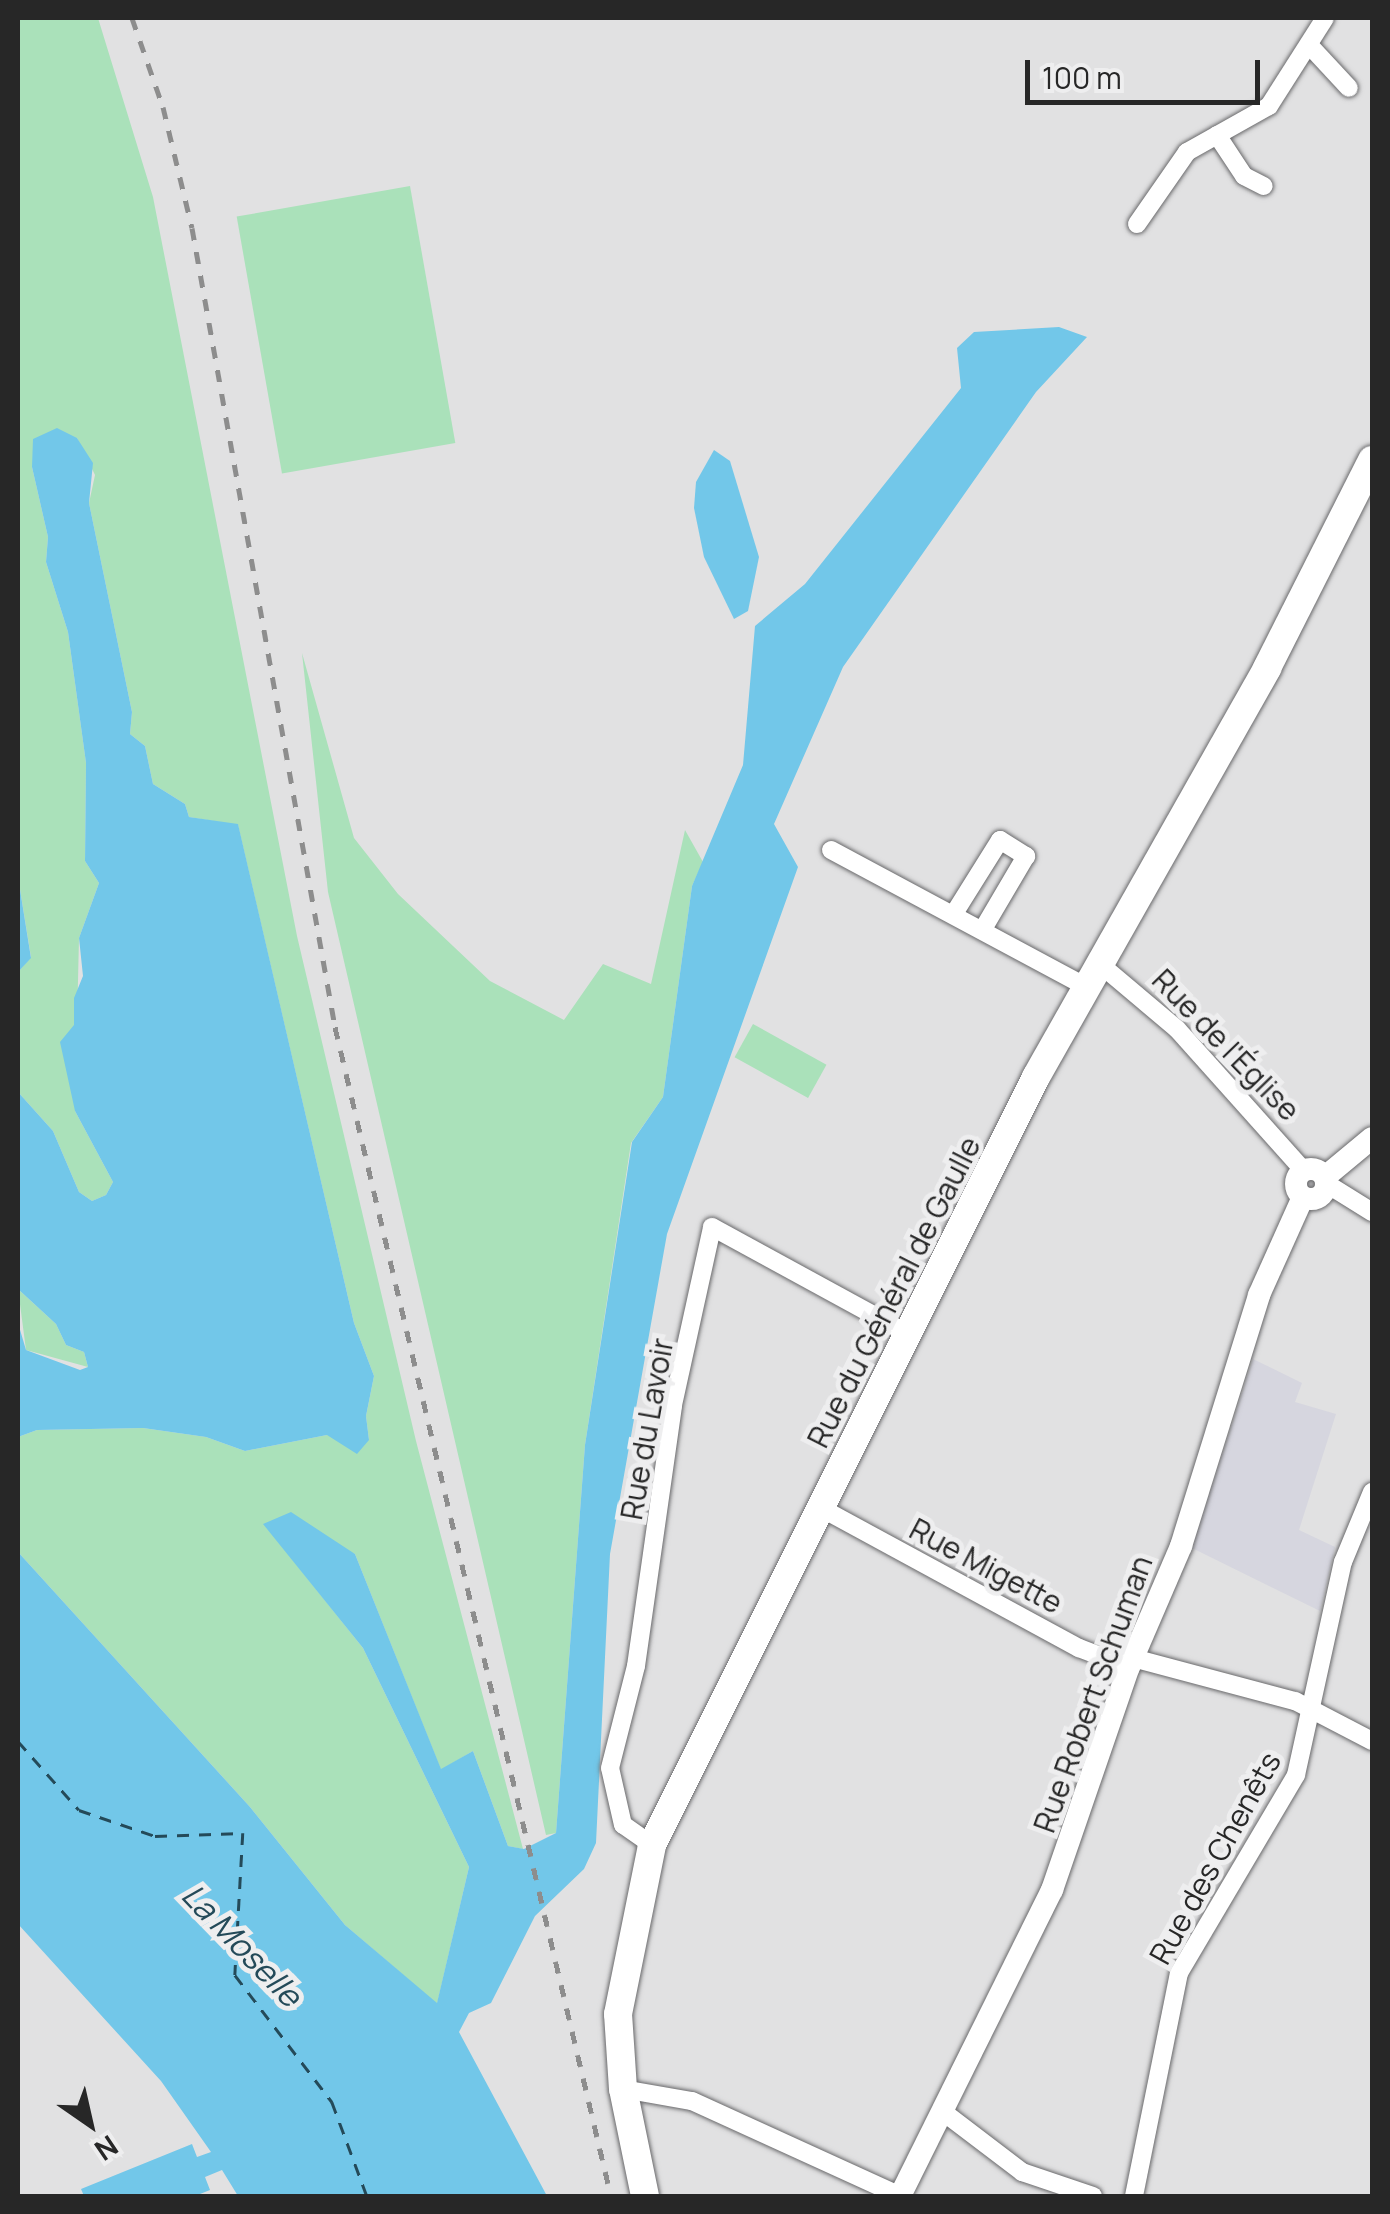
<!DOCTYPE html>
<html>
<head>
<meta charset="utf-8">
<style>
  body { margin:0 }
  #map { position:relative; width:1390px; height:2214px; overflow:hidden; background:#e1e1e2; font-family:Manrope,sans-serif }
  div>[style] { position:absolute }
  [style*='--x'] { left:calc(var(--x)*1px); top:calc(var(--y)*1px); width:calc(var(--w)*1px); rotate:calc(var(--a)*1deg) }
  .built>* { inset:0; background:#d6d6df }
  .green>* { inset:0; background:#aae1ba; transform-origin:0 0 }
  .water>* { inset:0; background:#72c7e9 }
  .ferry>* { height:2.5px; margin-top:-1.25px; transform-origin:0; background:repeating-linear-gradient(90deg,#244a59 0 12px,transparent 0 22px) }
  .roads { filter:drop-shadow(0 0 2px #69696b) drop-shadow(0 0 2px #69696b) }
  .minor>* { height:18px; margin:-9px; padding:0 9px; transform-origin:9px; border-radius:9px; background:#fff }
  .tertiary>* { height:22px; margin:-11px; padding:0 11px; transform-origin:11px; border-radius:11px; background:#fff }
  .tertiary>.ring { margin:-11px; padding:0; box-sizing:content-box; background:none; border:22px solid #fff; border-radius:50% }
  .primary>* { height:28px; margin:-14px; padding:0 14px; transform-origin:14px; border-radius:14px; background:#fff }
  .rail>* { height:5px; margin-top:-2.5px; transform-origin:0; background:repeating-linear-gradient(90deg,#8d8d8d 0 12px,transparent 0 24px) }
  span { translate:-50% -50%; white-space:nowrap; text-align:center; line-height:1.15; -webkit-text-stroke:10px #eeeeef; paint-order:stroke }
  .street-label { font-size:30px; color:#272727 }
  .water-label { font-size:32px; color:#244a59; font-style:italic }
  .frame { position:absolute; inset:0; border:20px solid #272727; pointer-events:none }
  .north { position:absolute; left:40px; top:2074px; width:100px; height:100px; -webkit-text-stroke:8px #eeeeef; paint-order:stroke; rotate:146deg; font-size:28px; font-weight:700; line-height:40px; text-align:center; color:#272727 }
  .north::after { content:''; display:block; margin:auto; width:35px; height:45px; background:#272727; clip-path:polygon(50% 0,100% 100%,50% 72%,0 100%) }
  .scale { position:absolute; left:1025px; top:60px; width:235px; height:45px; box-sizing:border-box; border:5px solid #272727; border-top:0; padding-left:12px; font-size:30px; line-height:35px; white-space:nowrap; color:#272727; -webkit-text-stroke:8px #eeeeef; paint-order:stroke }
</style>
</head>
<body>
<div id="map">
  <div class="built">
    <i style="clip-path:polygon(1253px 1359px,1302px 1383px,1295px 1402px,1336px 1414px,1299px 1530px,1335px 1547px,1320px 1611px,1192px 1548px)"></i>
  </div>
  <div class="green">
    <i style="clip-path:polygon(18px 18px,98px 18px,153px 197px,297px 936px,416px 1441px,523px 1849px,508px 1846px,473px 1751px,441px 1770px,355px 1554px,264px 1524px,363px 1648px,469px 1867px,437px 2004px,345px 1925px,250px 1807px,18px 1552px,18px 1437px,37px 1430px,143px 1428px,206px 1437px,245px 1451px,327px 1435px,369px 1440px,366px 1416px,374px 1376px,354px 1323px,238px 825px,189px 817px,185px 804px,153px 784px,145px 746px,130px 734px,132px 712px,89px 503px,95px 475px,77px 438px,32px 467px,48px 537px,46px 562px,68px 632px,86px 763px,85px 861px,99px 883px,79px 938px,75px 1111px,113px 1182px,106px 1195px,92px 1201px,79px 1192px,53px 1131px,18px 1092px,18px 972px,31px 957px,18px 877px)"></i>
    <i style="left:410px;top:186px;width:261px;height:176px;rotate:80deg"></i>
    <i style="clip-path:polygon(302px 653px,354px 838px,398px 894px,490px 981px,564px 1020px,603px 964px,651px 984px,685px 830px,703px 862px,692px 886px,663px 1097px,631px 1143px,585px 1445px,556px 1833px,546px 1835px,328px 892px)"></i>
    <i style="left:753px;top:1024px;width:84px;height:38px;rotate:29deg"></i>
    <i style="clip-path:polygon(18px 1289px,56px 1324px,66px 1345px,84px 1352px,88px 1367px,26px 1350px)"></i>
  </div>
  <div class="water">
    <i style="clip-path:polygon(1059px 327px,1087px 337px,1036px 392px,843px 667px,774px 824px,798px 867px,667px 1234px,610px 1554px,596px 1843px,584px 1869px,535px 1916px,491px 2003px,469px 2013px,459px 2032px,547px 2196px,238px 2196px,222px 2170px,205px 2177px,210px 2190px,195px 2196px,84px 2196px,81px 2189px,192px 2144px,197px 2157px,211px 2152px,161px 2081px,18px 1924px,18px 1552px,250px 1807px,345px 1925px,437px 2003px,469px 1867px,363px 1648px,263px 1524px,291px 1512px,355px 1554px,441px 1769px,473px 1751px,508px 1846px,524px 1849px,556px 1833px,585px 1445px,632px 1142px,663px 1097px,692px 886px,743px 765px,755px 626px,805px 584px,961px 388px,957px 348px,974px 332px)"></i>
    <i style="clip-path:polygon(57px 428px,77px 438px,93px 463px,89px 503px,132px 712px,130px 734px,145px 746px,153px 784px,185px 804px,189px 817px,238px 824px,354px 1323px,374px 1376px,366px 1416px,369px 1440px,357px 1454px,327px 1435px,245px 1451px,206px 1437px,143px 1428px,37px 1430px,18px 1437px,18px 1323px,26px 1350px,80px 1370px,88px 1367px,84px 1352px,66px 1345px,56px 1324px,18px 1289px,18px 1092px,53px 1131px,79px 1192px,92px 1201px,106px 1195px,113px 1182px,75px 1111px,60px 1042px,74px 1025px,74px 998px,83px 976px,79px 938px,99px 883px,85px 861px,86px 763px,68px 632px,46px 562px,48px 537px,32px 467px,33px 439px)"></i>
    <i style="clip-path:polygon(714px 450px,730px 461px,759px 557px,748px 611px,734px 619px,704px 557px,694px 508px,696px 482px)"></i>
    <i style="clip-path:polygon(18px 877px,31px 958px,18px 972px)"></i>
  </div>
  <div class="ferry">
    <i style="--x:18;--y:1741;--w:92;--a:48.5"></i>
    <i style="--x:79;--y:1810;--w:80;--a:18.9"></i>
    <i style="--x:155;--y:1836;--w:88;--a:-2"></i>
    <i style="--x:243;--y:1833;--w:142;--a:93.2"></i>
    <i style="--x:235;--y:1975;--w:160;--a:52.6"></i>
    <i style="--x:332;--y:2102;--w:100;--a:69.6"></i>
  </div>
  <div class="roads">
    <div class="minor">
      <i style="--x:1310;--y:46;--w:57;--a:47.1"></i>
      <i style="--x:1217;--y:135;--w:49;--a:56.6"></i>
      <i style="--x:1244;--y:176;--w:22;--a:27"></i>
      <i style="--x:1137;--y:224;--w:88;--a:-55.2"></i>
      <i style="--x:1187;--y:152;--w:94;--a:-29.3"></i>
      <i style="--x:1269;--y:106;--w:104;--a:-57.5"></i>
      <i style="--x:831;--y:850;--w:294;--a:28.2"></i>
      <i style="--x:955;--y:912;--w:85;--a:-58"></i>
      <i style="--x:1000;--y:840;--w:31;--a:32"></i>
      <i style="--x:1026;--y:856;--w:85;--a:120.5"></i>
      <i style="--x:1101;--y:965;--w:99;--a:40.1"></i>
      <i style="--x:1177;--y:1029;--w:191;--a:48.2"></i>
      <i style="--x:1327;--y:1184;--w:53;--a:31.9"></i>
      <i style="--x:819;--y:1507;--w:296;--a:28.5"></i>
      <i style="--x:1079;--y:1648;--w:53;--a:20.8"></i>
      <i style="--x:1133;--y:1658;--w:168;--a:14.9"></i>
      <i style="--x:1295;--y:1701;--w:87;--a:27.5"></i>
      <i style="--x:652;--y:1845;--w:35;--a:-145"></i>
      <i style="--x:623;--y:1825;--w:58;--a:-102.8"></i>
      <i style="--x:610;--y:1768;--w:105;--a:-75.7"></i>
      <i style="--x:636;--y:1666;--w:264;--a:-81.9"></i>
      <i style="--x:673;--y:1405;--w:182;--a:-77.6"></i>
      <i style="--x:712;--y:1227;--w:223;--a:28.6"></i>
      <i style="--x:623;--y:2089;--w:70;--a:9.9"></i>
      <i style="--x:692;--y:2101;--w:229;--a:24.5"></i>
      <i style="--x:942;--y:2111;--w:101;--a:37.3"></i>
      <i style="--x:1022;--y:2172;--w:75;--a:18.7"></i>
      <i style="--x:1134;--y:2196;--w:227;--a:-78.6"></i>
      <i style="--x:1179;--y:1973;--w:230;--a:-59.4"></i>
      <i style="--x:1296;--y:1775;--w:218;--a:-77.6"></i>
      <i style="--x:1343;--y:1562;--w:76;--a:-67.5"></i>
    </div>
    <div class="tertiary">
      <i class="ring" style="left:1296px;top:1169px;width:8px;height:8px"></i>
      <i style="--x:1325;--y:1177;--w:61;--a:-39.7"></i>
      <i style="--x:900;--y:2196;--w:342;--a:-63.6"></i>
      <i style="--x:1052;--y:1890;--w:236;--a:-71"></i>
      <i style="--x:1129;--y:1667;--w:132;--a:-66.7"></i>
      <i style="--x:1181;--y:1546;--w:263;--a:-72.7"></i>
      <i style="--x:1259;--y:1295;--w:107;--a:-65.8"></i>
    </div>
    <div class="primary">
      <i style="--x:645;--y:2196;--w:109;--a:-101.6"></i>
      <i style="--x:623;--y:2089;--w:75;--a:-93.8"></i>
      <i style="--x:618;--y:2014;--w:172;--a:-78.6"></i>
      <i style="--x:652;--y:1845;--w:859;--a:-63.43"></i>
      <i style="--x:1036;--y:1077;--w:470;--a:-60.5"></i>
      <i style="--x:1267;--y:668;--w:233;--a:-63.2"></i>
    </div>
  </div>
  <div class="rail">
    <i style="--x:132;--y:18;--w:94;--a:70.8"></i>
    <i style="--x:163;--y:107;--w:124;--a:76.5"></i>
    <i style="--x:192;--y:228;--w:812;--a:79.85"></i>
    <i style="--x:335;--y:1027;--w:1201;--a:76.72"></i>
  </div>
  <div class="street-label">
    <span style="left:1226px;top:1045px;rotate:46deg">Rue de l'Église</span>
    <span style="left:894px;top:1292px;rotate:-63deg">Rue du Général de Gaulle</span>
    <span style="left:647px;top:1429px;rotate:-80deg">Rue du Lavoir</span>
    <span style="left:986px;top:1566px;rotate:28deg">Rue Migette</span>
    <span style="left:1093px;top:1694px;rotate:-70deg">Rue Robert Schuman</span>
    <span style="left:1215px;top:1858px;rotate:-61deg">Rue des Chenêts</span>
  </div>
  <div class="water-label">
    <span style="left:242px;top:1945px;rotate:46deg">La Moselle</span>
  </div>
  <div class="frame"></div>
  <div class="north">N</div>
  <div class="scale">100 m</div>
</div>
</body>
</html>
